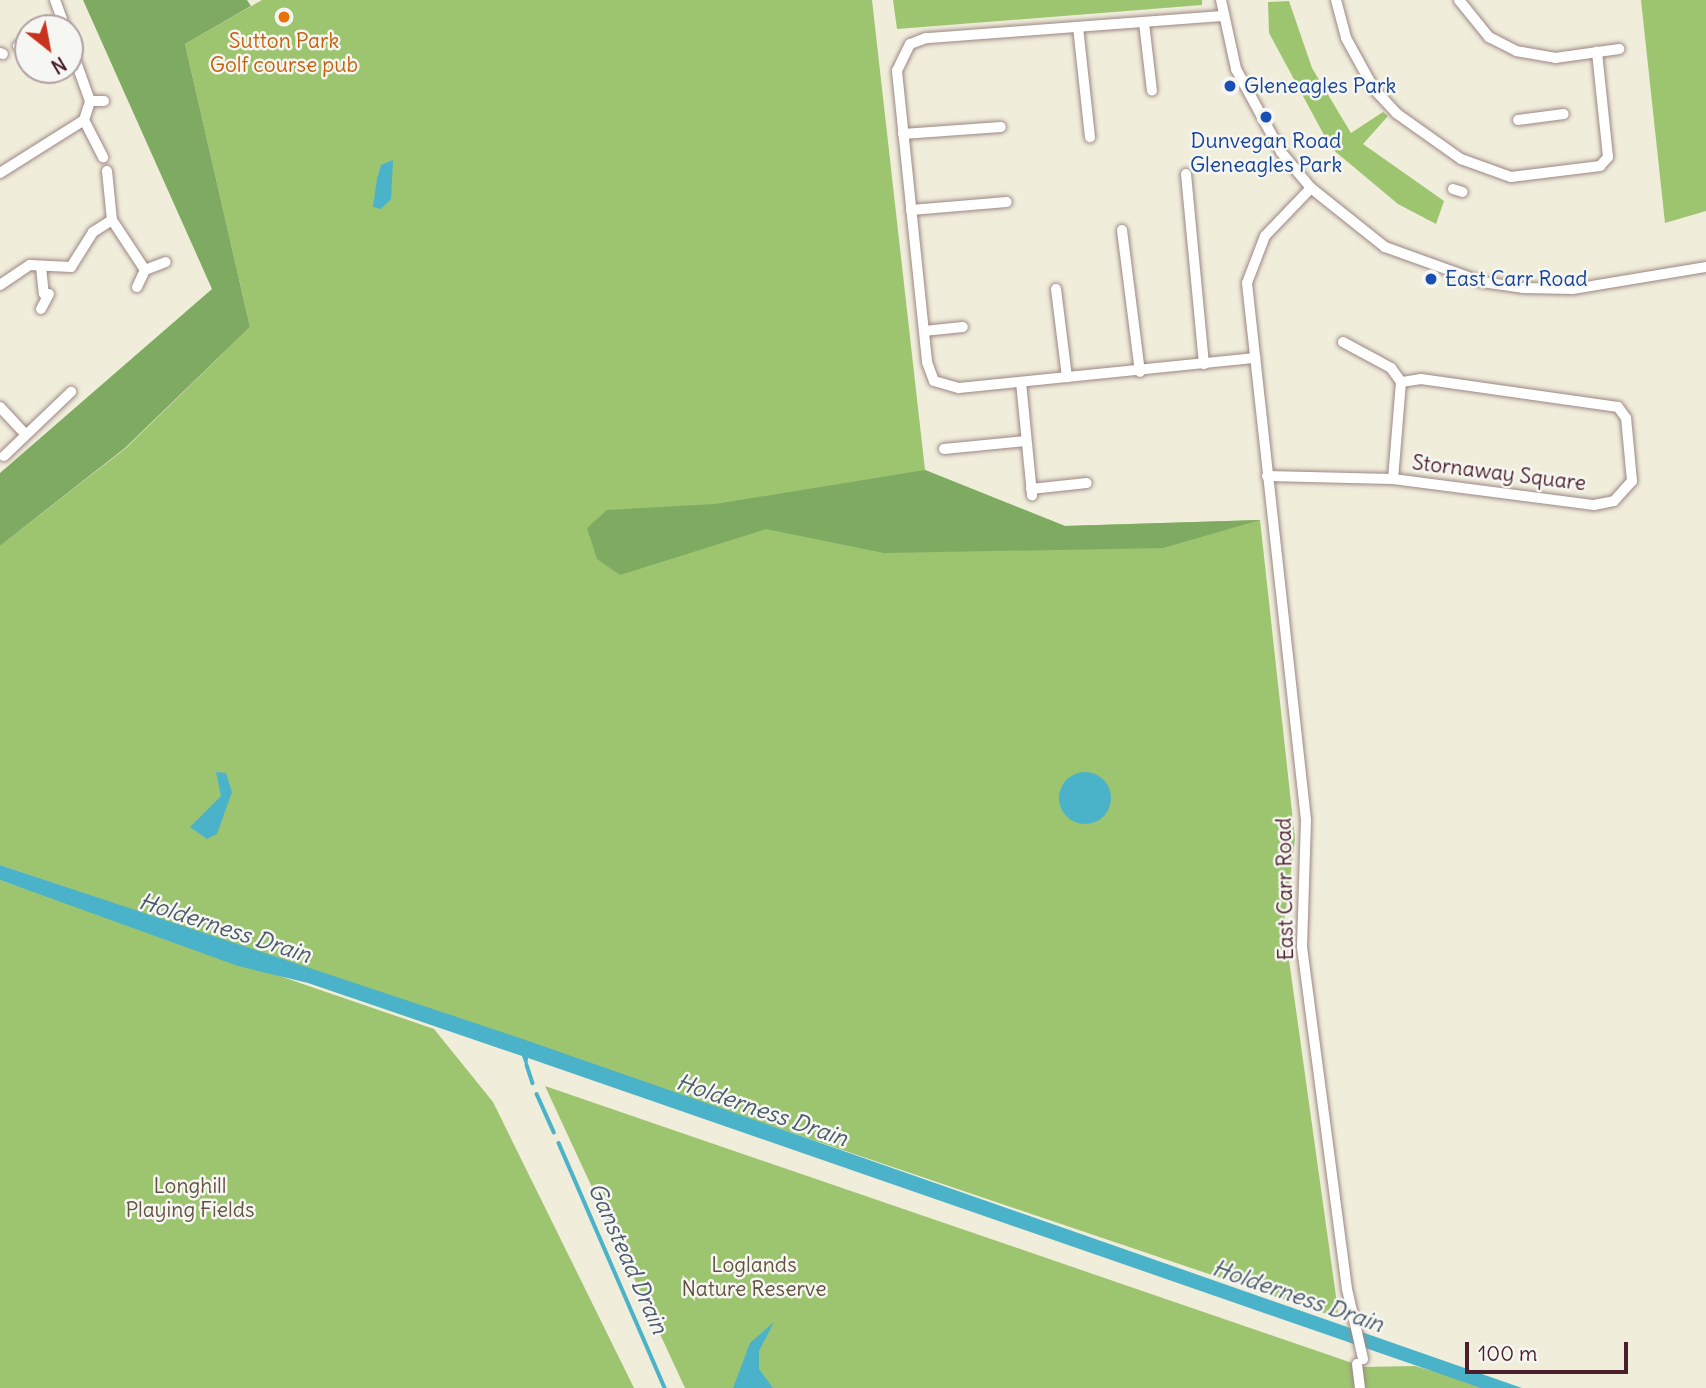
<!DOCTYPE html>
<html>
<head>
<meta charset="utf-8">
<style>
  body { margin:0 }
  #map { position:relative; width:1706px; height:1388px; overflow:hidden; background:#f0eddb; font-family:Delius,sans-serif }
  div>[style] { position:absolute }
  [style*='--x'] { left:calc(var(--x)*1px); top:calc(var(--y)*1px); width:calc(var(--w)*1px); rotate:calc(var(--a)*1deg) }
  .green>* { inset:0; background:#9dc46f }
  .forest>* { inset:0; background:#7eaa62 }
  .water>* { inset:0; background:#4ab3c9 }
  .round { border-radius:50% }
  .stream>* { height:3.5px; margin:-1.75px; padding:0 1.75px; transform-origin:1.75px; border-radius:1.75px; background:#4ab3c9 }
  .roads { filter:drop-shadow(0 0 2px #9d8683) drop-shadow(0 0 2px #9d8683) }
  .minor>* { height:10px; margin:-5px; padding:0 5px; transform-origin:5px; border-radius:5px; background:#fff }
  .dots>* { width:19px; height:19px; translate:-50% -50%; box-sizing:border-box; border:4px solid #f6f6f2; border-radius:50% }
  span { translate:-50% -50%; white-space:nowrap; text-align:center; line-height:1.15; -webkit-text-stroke:5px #f6f6f2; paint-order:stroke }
  .food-label { font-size:21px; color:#c56008 }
  .transit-label { font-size:21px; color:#164399 }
  .left { translate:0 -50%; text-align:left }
  .street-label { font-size:21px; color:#4a1f2b }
  .park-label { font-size:21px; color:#63513f }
  .water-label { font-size:23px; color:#4a5a6a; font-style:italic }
  .north { position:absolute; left:14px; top:14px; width:70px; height:70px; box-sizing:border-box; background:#f6f6f2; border:2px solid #b1a0a2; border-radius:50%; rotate:149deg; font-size:19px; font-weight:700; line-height:28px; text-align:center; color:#4a1f2b }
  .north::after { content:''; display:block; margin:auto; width:24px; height:32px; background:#c8321e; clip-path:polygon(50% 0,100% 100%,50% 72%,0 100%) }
  .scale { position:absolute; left:1465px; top:1342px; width:163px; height:32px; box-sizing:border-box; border:4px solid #4a1f2b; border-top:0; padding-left:9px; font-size:21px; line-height:24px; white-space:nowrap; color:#4a1f2b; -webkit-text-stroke:5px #f6f6f2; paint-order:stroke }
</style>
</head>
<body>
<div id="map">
  <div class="green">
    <i style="clip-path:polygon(262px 0,872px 0,925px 470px,1065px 526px,1260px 520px,1295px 839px,1284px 924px,1339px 1318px,0 865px,0 546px,126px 448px,250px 327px,185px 44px)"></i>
    <i style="clip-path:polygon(893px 0,1202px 0,1202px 5px,897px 29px)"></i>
    <i style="clip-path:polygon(1641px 0,1706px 0,1706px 211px,1665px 223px)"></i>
    <i style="clip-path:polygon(1289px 1px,1312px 68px,1351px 133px,1383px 112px,1388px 116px,1363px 144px,1444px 201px,1436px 224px,1398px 204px,1331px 148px,1269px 33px,1268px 2px)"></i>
    <i style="clip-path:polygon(0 880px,434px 1029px,493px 1102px,634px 1388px,0 1388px)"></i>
    <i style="clip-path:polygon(545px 1086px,1364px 1367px,1415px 1366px,1492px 1388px,685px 1388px)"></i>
  </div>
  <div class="forest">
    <i style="clip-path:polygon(83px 0,247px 0,251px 6px,185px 44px,250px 327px,125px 448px,0 546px,0 473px,212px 289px)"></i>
    <i style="clip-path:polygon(925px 470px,1065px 526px,1260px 520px,1163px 548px,884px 553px,766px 529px,620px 575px,597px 559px,587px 528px,607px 510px,715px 504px)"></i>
  </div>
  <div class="water">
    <i style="clip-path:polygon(393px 160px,391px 199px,381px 209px,373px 207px,377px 179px,381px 165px)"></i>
    <i class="round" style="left:1059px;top:772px;width:52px;height:52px"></i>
    <i style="clip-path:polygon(216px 772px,226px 773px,232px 792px,217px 834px,207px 839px,190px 827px,221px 796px)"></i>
    <i style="clip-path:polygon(0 865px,514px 1036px,1522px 1388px,1481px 1388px,528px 1058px,527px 1070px,522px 1056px,308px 983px,238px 966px,0 880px)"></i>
    <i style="clip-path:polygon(774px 1322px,759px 1351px,759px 1369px,773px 1388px,733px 1388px,750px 1343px)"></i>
  </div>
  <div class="stream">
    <i style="--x:527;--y:1065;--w:19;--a:72"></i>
    <i style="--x:537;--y:1094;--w:42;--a:65.9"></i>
    <i style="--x:559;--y:1143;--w:267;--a:66.6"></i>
  </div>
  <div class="roads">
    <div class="minor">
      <i style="--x:55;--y:0;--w:30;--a:70"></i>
      <i style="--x:1221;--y:0;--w:71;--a:77.7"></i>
      <i style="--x:1236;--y:69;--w:94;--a:61.5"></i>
      <i style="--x:1281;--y:152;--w:47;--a:50.2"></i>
      <i style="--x:1311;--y:188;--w:95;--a:38.6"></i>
      <i style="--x:1385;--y:247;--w:103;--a:19.8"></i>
      <i style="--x:1482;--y:282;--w:41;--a:8.3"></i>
      <i style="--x:1523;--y:288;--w:50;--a:1.1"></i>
      <i style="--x:1573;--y:289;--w:135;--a:-9.4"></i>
      <i style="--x:1336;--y:0;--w:39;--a:75"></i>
      <i style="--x:1346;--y:38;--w:58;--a:61.2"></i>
      <i style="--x:1374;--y:89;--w:33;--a:47"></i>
      <i style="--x:1396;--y:113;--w:80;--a:35.3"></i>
      <i style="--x:1461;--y:159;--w:53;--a:19.8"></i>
      <i style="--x:1511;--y:177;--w:90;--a:-7"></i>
      <i style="--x:1600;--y:166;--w:12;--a:-48"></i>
      <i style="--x:1608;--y:157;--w:106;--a:-96"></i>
      <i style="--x:1459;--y:0;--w:48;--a:51"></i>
      <i style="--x:1489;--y:37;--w:30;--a:27"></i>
      <i style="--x:1516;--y:51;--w:40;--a:10"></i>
      <i style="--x:1555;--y:58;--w:65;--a:-8"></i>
      <i style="--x:1222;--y:16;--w:297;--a:175.7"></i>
      <i style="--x:926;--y:38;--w:17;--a:159"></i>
      <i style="--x:910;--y:44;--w:30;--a:116"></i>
      <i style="--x:897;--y:71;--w:293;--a:84.1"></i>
      <i style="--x:927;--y:362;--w:20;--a:70"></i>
      <i style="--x:934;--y:381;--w:26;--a:16"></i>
      <i style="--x:959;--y:388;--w:298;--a:-5.8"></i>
      <i style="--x:1144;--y:23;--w:68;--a:83.3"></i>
      <i style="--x:1078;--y:27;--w:111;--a:83.8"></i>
      <i style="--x:18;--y:46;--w:10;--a:-17"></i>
      <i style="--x:0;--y:53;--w:3;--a:18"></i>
      <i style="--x:90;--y:101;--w:14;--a:0"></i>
      <i style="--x:84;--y:120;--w:42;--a:62.8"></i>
      <i style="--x:1518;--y:120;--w:46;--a:-7.4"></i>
      <i style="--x:903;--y:134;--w:98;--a:-4.1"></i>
      <i style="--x:107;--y:171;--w:49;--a:84.2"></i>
      <i style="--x:112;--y:220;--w:60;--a:56.6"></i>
      <i style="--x:0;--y:173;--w:99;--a:-32.2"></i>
      <i style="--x:84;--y:120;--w:20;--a:-72"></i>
      <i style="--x:90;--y:101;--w:59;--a:-109.7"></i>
      <i style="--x:1186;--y:174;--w:191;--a:84.6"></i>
      <i style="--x:1311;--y:188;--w:66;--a:133.8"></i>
      <i style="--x:1265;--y:236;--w:50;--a:111"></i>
      <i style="--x:1247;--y:283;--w:540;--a:83.73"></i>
      <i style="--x:1306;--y:820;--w:127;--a:91.8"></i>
      <i style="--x:1302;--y:947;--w:345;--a:82.5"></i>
      <i style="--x:1347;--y:1289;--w:72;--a:77.1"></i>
      <i style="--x:1453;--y:189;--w:10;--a:17"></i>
      <i style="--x:911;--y:210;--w:96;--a:-4.8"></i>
      <i style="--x:1122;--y:230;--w:143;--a:82.8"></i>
      <i style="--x:41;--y:267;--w:27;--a:84"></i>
      <i style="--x:0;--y:285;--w:36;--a:-34"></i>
      <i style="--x:30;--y:265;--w:41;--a:2.8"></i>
      <i style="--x:71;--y:267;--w:41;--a:-57.8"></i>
      <i style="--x:93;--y:232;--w:22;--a:-32"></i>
      <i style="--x:137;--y:287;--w:19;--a:-65"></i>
      <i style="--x:145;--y:270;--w:22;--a:-21"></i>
      <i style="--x:1056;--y:289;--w:89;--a:82.9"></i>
      <i style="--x:41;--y:309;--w:17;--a:-62"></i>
      <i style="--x:924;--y:331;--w:39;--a:-6"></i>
      <i style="--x:1343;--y:342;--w:55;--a:28.4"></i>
      <i style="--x:1391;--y:368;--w:17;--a:54"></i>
      <i style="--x:1401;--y:382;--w:97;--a:94.7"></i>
      <i style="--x:1021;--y:382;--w:114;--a:84.4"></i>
      <i style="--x:0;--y:407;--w:34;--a:47"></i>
      <i style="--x:944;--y:449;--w:82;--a:-5.6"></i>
      <i style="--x:4;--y:456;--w:93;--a:-43.7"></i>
      <i style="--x:1267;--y:476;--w:126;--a:1.4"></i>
      <i style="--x:1393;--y:479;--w:203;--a:7.4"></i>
      <i style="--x:1594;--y:505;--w:20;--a:-11"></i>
      <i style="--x:1614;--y:501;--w:27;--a:-48"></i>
      <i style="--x:1632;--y:481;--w:63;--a:-95.4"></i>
      <i style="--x:1626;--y:418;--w:14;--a:-126"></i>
      <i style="--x:1618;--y:407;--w:199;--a:-171.9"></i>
      <i style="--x:1421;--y:379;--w:20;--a:171"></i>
      <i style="--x:1031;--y:489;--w:56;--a:-6.1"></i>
      <i style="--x:1357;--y:1364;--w:24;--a:83"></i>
    </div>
  </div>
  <div class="dots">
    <i style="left:284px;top:17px;background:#e8710a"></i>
    <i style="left:1230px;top:86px;background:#1a4fb4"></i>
    <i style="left:1266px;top:117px;background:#1a4fb4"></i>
    <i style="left:1431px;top:279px;background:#1a4fb4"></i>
  </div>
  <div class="food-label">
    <span style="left:284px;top:53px">Sutton Park<br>Golf course pub</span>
  </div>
  <div class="transit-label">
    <span class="left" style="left:1244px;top:86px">Gleneagles Park</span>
    <span style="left:1266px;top:153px">Dunvegan Road<br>Gleneagles Park</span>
    <span class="left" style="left:1445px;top:279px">East Carr Road</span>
  </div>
  <div class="street-label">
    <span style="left:1499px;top:473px;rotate:7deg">Stornaway Square</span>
    <span style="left:1285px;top:889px;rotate:-91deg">East Carr Road</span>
  </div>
  <div class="park-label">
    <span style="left:190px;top:1198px">Longhill<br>Playing Fields</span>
    <span style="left:754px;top:1277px">Loglands<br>Nature Reserve</span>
  </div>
  <div class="water-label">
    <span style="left:225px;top:928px;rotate:18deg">Holderness Drain</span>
    <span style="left:762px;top:1110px;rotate:19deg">Holderness Drain</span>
    <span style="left:628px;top:1258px;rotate:66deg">Ganstead Drain</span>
    <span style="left:1298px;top:1296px;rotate:19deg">Holderness Drain</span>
  </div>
  <div class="north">N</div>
  <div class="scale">100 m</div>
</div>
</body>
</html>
